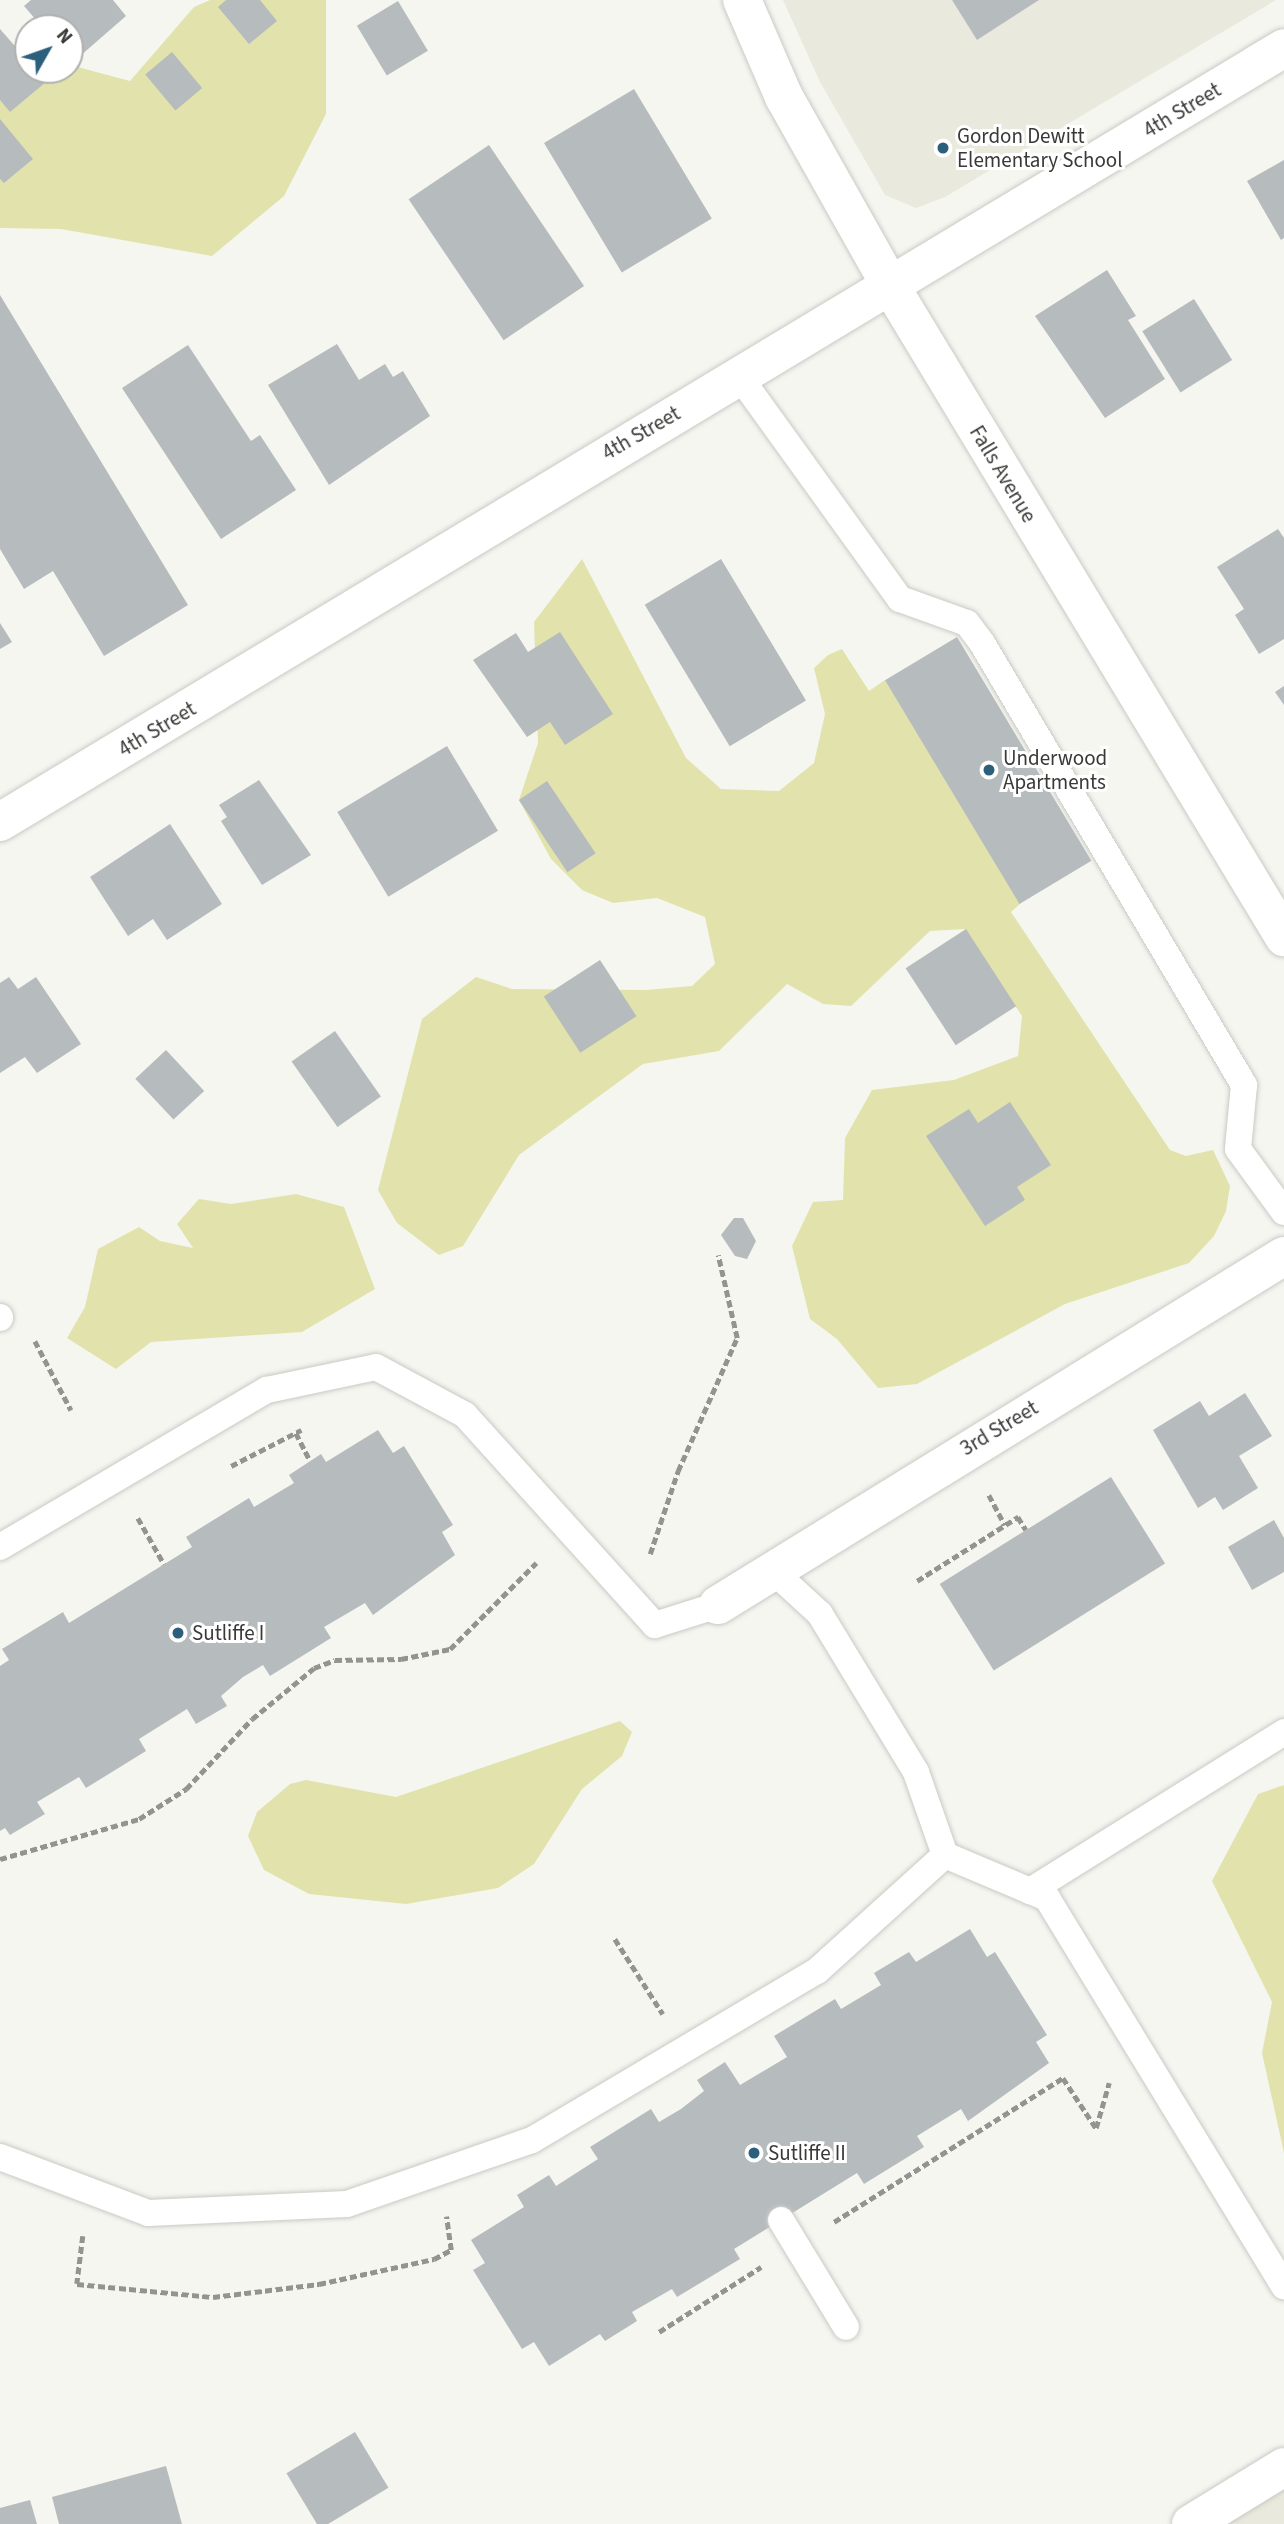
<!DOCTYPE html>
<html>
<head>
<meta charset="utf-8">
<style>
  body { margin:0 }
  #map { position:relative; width:1284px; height:2524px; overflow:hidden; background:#f5f6f0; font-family:"Source Sans 3",sans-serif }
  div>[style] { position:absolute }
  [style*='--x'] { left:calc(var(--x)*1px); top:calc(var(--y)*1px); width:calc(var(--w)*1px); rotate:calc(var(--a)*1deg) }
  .built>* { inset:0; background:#e9e9dd }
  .green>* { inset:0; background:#e2e3ac }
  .building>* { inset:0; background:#b6bbbe; transform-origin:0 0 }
  .path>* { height:4.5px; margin-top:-2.25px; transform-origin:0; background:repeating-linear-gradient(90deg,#939490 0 7px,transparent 0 10.5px) }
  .roads { filter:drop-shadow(0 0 2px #cacac5) drop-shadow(0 0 2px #cacac5) }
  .lane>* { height:26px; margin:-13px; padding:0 13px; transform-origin:13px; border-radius:13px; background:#fff }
  .street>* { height:38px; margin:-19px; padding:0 19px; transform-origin:19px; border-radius:19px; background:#fff }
  .secondary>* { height:38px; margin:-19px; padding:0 19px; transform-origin:19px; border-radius:19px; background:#fff }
  .dots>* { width:19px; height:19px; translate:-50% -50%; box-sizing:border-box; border:4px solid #fff; border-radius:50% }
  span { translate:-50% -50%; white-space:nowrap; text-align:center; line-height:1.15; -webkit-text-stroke:6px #fff; paint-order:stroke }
  .street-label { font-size:21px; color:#393937 }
  .poi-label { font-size:21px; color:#393937 }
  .left { translate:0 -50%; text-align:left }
  .north { position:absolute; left:14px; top:14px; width:70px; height:70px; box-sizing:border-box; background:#fff; border:2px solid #b0b0af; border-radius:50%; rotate:50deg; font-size:19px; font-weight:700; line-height:28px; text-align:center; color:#393937 }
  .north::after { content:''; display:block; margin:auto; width:24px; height:32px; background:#2c5f7c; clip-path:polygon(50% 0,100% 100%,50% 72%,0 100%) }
</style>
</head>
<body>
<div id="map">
  <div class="built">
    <i style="clip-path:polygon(783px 0,1276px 0,945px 197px,916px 208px,885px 195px,820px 82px)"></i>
    <i style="clip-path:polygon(1284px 2467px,1284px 2524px,1191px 2524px)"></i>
  </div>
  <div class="green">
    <i style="clip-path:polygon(210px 0,326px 0,326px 114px,284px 196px,212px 256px,61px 229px,0 228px,0 46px,28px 53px,28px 70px,70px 70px,70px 65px,130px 81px,194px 7px)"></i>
    <i style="clip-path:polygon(582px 559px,686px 758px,721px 789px,779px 791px,814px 763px,825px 714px,814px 668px,828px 655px,842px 649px,869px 691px,885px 680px,1021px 903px,1011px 912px,1170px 1150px,1186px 1156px,1213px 1150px,1230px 1186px,1226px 1211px,1214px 1236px,1189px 1263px,1065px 1304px,917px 1384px,878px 1388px,837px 1339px,810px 1319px,792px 1246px,813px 1202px,843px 1200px,845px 1138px,872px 1090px,954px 1080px,1018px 1056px,1022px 1016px,965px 929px,930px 931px,851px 1006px,823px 1004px,787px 984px,719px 1051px,643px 1064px,519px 1155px,463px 1246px,439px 1255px,397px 1223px,378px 1190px,422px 1019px,476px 977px,512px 989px,646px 990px,692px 986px,715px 964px,705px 917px,657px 898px,613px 903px,582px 890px,551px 859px,519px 800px,538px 743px,534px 622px)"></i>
    <i style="clip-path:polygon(296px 1194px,344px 1207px,375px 1289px,302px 1332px,151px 1342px,116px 1369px,67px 1338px,85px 1307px,98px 1249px,139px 1227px,160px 1241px,193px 1248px,177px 1224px,199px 1199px,231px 1204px)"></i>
    <i style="clip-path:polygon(620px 1721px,632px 1732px,622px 1756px,582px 1789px,534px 1864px,498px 1888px,406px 1904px,309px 1894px,264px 1870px,248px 1836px,257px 1812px,290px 1784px,306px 1780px,396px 1797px)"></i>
    <i style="clip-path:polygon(1284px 1785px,1284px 2153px,1262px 2053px,1272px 2002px,1212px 1881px,1258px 1794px)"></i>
  </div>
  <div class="building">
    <i style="clip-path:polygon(31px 0,113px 0,126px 16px,72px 63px,70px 28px,43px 28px,24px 6px)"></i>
    <i style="clip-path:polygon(226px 0,260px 0,277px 21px,249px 44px,218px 7px)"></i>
    <i style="clip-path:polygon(952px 0,1039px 0,977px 40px)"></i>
    <i style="left:398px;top:1px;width:58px;height:48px;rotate:59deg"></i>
    <i style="clip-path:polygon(0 29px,28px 61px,28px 70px,46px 82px,10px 112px,0 100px)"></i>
    <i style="left:172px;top:52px;width:47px;height:35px;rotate:50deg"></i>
    <i style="left:634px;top:89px;width:151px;height:105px;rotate:59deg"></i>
    <i style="clip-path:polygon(0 119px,33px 159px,4px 183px,0 179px)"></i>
    <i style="left:489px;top:145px;width:170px;height:97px;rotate:56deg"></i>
    <i style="clip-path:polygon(1284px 160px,1284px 238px,1281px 240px,1247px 181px)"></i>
    <i style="clip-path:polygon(1107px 270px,1136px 316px,1128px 320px,1165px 379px,1105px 418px,1035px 316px)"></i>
    <i style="clip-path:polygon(0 295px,188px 605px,104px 656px,53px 571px,24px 589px,0 549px)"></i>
    <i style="left:1194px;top:299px;width:72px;height:61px;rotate:58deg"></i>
    <i style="clip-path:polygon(337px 344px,359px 380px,385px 364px,393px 377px,403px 371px,430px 416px,329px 485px,268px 385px)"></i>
    <i style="clip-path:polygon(188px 345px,251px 441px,260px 435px,296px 490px,221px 539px,122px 388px)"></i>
    <i style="clip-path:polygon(1278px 529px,1284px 538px,1284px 639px,1259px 654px,1235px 615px,1244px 609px,1217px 567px)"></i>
    <i style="left:721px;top:559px;width:165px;height:89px;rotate:59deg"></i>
    <i style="clip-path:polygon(0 623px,12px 642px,0 649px)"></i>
    <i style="clip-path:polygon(560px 632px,613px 714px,565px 745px,550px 722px,527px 737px,473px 660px,516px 633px,528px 652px)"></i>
    <i style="left:957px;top:637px;width:261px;height:84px;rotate:59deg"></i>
    <i style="clip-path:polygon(1284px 686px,1284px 705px,1275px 692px)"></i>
    <i style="left:447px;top:746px;width:99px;height:128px;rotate:59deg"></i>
    <i style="clip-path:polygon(259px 780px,311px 855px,262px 885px,221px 821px,227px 817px,219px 805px)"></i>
    <i style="left:547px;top:781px;width:87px;height:34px;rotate:56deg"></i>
    <i style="clip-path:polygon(170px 824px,222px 904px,167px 940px,153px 919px,128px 936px,90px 877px)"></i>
    <i style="left:966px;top:929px;width:92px;height:72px;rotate:57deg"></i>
    <i style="left:600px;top:960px;width:67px;height:67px;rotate:57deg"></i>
    <i style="clip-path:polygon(9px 977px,18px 989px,36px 977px,81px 1044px,37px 1073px,25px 1057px,0 1073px,0 983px)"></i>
    <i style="left:335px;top:1031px;width:80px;height:53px;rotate:55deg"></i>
    <i style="left:166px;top:1050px;width:56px;height:42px;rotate:47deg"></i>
    <i style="clip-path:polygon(1010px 1102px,1051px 1165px,1017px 1187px,1025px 1200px,985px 1226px,926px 1136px,969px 1109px,978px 1123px)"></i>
    <i style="clip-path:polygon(734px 1218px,743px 1218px,756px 1241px,747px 1259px,735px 1256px,721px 1235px)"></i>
    <i style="clip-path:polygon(1245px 1393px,1272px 1436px,1239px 1456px,1258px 1488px,1223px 1510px,1215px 1497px,1198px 1508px,1153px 1430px,1200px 1401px,1209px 1416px)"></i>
    <i style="clip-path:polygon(378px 1430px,393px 1453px,404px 1446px,453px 1525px,442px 1532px,455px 1555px,373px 1615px,365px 1603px,324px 1627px,331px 1638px,270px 1676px,263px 1665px,243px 1677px,221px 1696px,227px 1706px,196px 1724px,187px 1709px,139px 1739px,146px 1751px,86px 1788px,79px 1777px,37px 1802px,45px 1814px,10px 1835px,5px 1828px,0 1831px,0 1666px,9px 1660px,2px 1649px,63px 1612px,69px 1623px,192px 1547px,186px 1537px,249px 1498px,254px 1507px,294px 1483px,289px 1475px,321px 1454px,326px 1462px)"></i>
    <i style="left:1111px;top:1477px;width:102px;height:202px;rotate:58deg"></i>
    <i style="clip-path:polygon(1274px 1520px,1284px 1538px,1284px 1572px,1252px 1590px,1228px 1547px)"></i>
    <i style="clip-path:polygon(970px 1929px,987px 1957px,995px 1952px,1047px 2035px,1036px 2042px,1049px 2063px,968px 2121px,961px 2109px,917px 2136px,924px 2147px,864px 2184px,857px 2173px,734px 2249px,740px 2259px,677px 2297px,672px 2289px,632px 2312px,637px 2321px,605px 2341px,600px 2334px,549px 2366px,534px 2342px,522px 2349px,473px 2270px,485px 2263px,471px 2240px,524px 2207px,517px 2195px,549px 2175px,556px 2186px,598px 2159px,590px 2147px,651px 2109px,659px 2122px,681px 2109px,704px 2091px,697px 2080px,725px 2062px,740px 2085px,787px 2057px,774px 2036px,835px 1999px,841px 2009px,881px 1985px,874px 1973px,909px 1952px,916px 1962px)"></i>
    <i style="left:355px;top:2432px;width:65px;height:80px;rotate:59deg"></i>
    <i style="clip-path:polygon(166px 2466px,182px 2524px,59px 2524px,52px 2497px)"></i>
    <i style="clip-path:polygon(30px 2500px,37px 2524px,0 2524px,0 2508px)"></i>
  </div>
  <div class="path">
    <i style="--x:35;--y:1341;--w:78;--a:62.4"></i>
    <i style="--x:296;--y:1433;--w:31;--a:63"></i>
    <i style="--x:231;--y:1466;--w:79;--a:-27.2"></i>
    <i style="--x:989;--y:1495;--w:34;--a:62"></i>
    <i style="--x:138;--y:1518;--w:53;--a:60.5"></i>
    <i style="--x:650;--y:1554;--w:88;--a:-71.4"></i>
    <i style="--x:678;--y:1471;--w:145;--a:-66.1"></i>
    <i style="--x:737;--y:1338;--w:85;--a:-102.9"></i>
    <i style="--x:917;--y:1581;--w:120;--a:-32.4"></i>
    <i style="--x:1018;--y:1517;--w:15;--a:58"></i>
    <i style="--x:0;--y:1859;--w:145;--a:-16.1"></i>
    <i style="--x:139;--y:1819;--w:56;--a:-32.6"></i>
    <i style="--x:186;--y:1789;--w:96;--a:-46.7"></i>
    <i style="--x:252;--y:1719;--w:80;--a:-39.4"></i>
    <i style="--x:314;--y:1668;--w:22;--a:-21"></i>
    <i style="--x:335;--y:1660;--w:66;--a:-0.9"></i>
    <i style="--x:401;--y:1659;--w:50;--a:-11.5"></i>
    <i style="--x:450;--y:1649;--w:122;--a:-45"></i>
    <i style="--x:615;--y:1939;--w:89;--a:57.4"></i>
    <i style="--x:834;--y:2222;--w:271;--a:-32.2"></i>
    <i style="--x:1063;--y:2078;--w:60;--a:56.6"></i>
    <i style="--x:1096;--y:2128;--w:47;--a:-73.9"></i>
    <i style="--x:83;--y:2236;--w:48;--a:97.1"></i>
    <i style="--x:77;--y:2284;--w:137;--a:5.5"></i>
    <i style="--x:213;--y:2297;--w:107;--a:-7"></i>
    <i style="--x:319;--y:2284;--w:118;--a:-12.3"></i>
    <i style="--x:434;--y:2259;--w:19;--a:-28"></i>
    <i style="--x:451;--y:2250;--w:34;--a:-98"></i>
    <i style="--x:659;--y:2332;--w:121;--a:-32.5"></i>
  </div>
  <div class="roads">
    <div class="lane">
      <i style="--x:739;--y:376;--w:275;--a:54.2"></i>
      <i style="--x:900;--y:599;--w:71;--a:19.7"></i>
      <i style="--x:967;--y:623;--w:25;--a:53"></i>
      <i style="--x:982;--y:643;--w:514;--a:59.34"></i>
      <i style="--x:1244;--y:1085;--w:64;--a:95.4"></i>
      <i style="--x:1238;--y:1149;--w:78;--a:53.9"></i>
      <i style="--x:0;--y:1317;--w:1;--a:90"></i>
      <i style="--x:0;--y:1547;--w:310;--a:-30.5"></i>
      <i style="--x:267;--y:1390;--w:111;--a:-11.9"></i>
      <i style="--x:376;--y:1367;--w:101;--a:28.3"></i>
      <i style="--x:465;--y:1415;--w:283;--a:47.9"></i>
      <i style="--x:655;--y:1625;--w:66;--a:-17.6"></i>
      <i style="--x:945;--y:1855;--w:111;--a:22.9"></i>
      <i style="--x:1047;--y:1898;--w:455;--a:58.6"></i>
      <i style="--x:1030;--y:1891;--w:300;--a:-32"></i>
      <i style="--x:0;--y:2157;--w:158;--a:20.7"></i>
      <i style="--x:148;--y:2213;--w:199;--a:-2.6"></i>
      <i style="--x:347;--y:2204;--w:196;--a:-19.1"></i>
      <i style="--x:532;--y:2140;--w:331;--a:-30.7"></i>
      <i style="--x:817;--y:1971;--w:173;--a:-42.2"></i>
      <i style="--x:945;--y:1855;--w:88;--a:-109.3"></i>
      <i style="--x:916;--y:1772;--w:185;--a:-121.3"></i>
      <i style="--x:820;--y:1614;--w:64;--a:-137.5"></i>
      <i style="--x:781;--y:2220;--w:125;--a:58.7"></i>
    </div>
    <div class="street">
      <i style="--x:742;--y:0;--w:106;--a:66.6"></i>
      <i style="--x:784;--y:97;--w:218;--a:60.6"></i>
      <i style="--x:891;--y:287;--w:760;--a:58.84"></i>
      <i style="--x:718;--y:1605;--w:665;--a:-31.66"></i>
    </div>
    <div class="secondary">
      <i style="--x:0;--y:822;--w:1499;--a:-31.08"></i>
      <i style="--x:1191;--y:2524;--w:109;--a:-31.5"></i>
    </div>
  </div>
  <div class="dots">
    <i style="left:943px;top:148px;background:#2c5f7c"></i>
    <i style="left:989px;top:770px;background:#2c5f7c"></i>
    <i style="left:178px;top:1633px;background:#2c5f7c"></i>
    <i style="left:754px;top:2153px;background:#2c5f7c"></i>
  </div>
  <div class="street-label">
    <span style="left:1182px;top:110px;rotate:-31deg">4th Street</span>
    <span style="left:641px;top:433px;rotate:-30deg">4th Street</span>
    <span style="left:1003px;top:474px;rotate:59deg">Falls Avenue</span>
    <span style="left:157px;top:729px;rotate:-31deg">4th Street</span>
    <span style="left:999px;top:1428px;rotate:-31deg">3rd Street</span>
  </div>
  <div class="poi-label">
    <span class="left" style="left:957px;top:148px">Gordon Dewitt<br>Elementary School</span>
    <span class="left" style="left:1003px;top:770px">Underwood<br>Apartments</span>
    <span class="left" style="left:192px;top:1633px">Sutliffe I</span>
    <span class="left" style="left:768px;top:2153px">Sutliffe II</span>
  </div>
  <div class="north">N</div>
</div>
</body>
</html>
